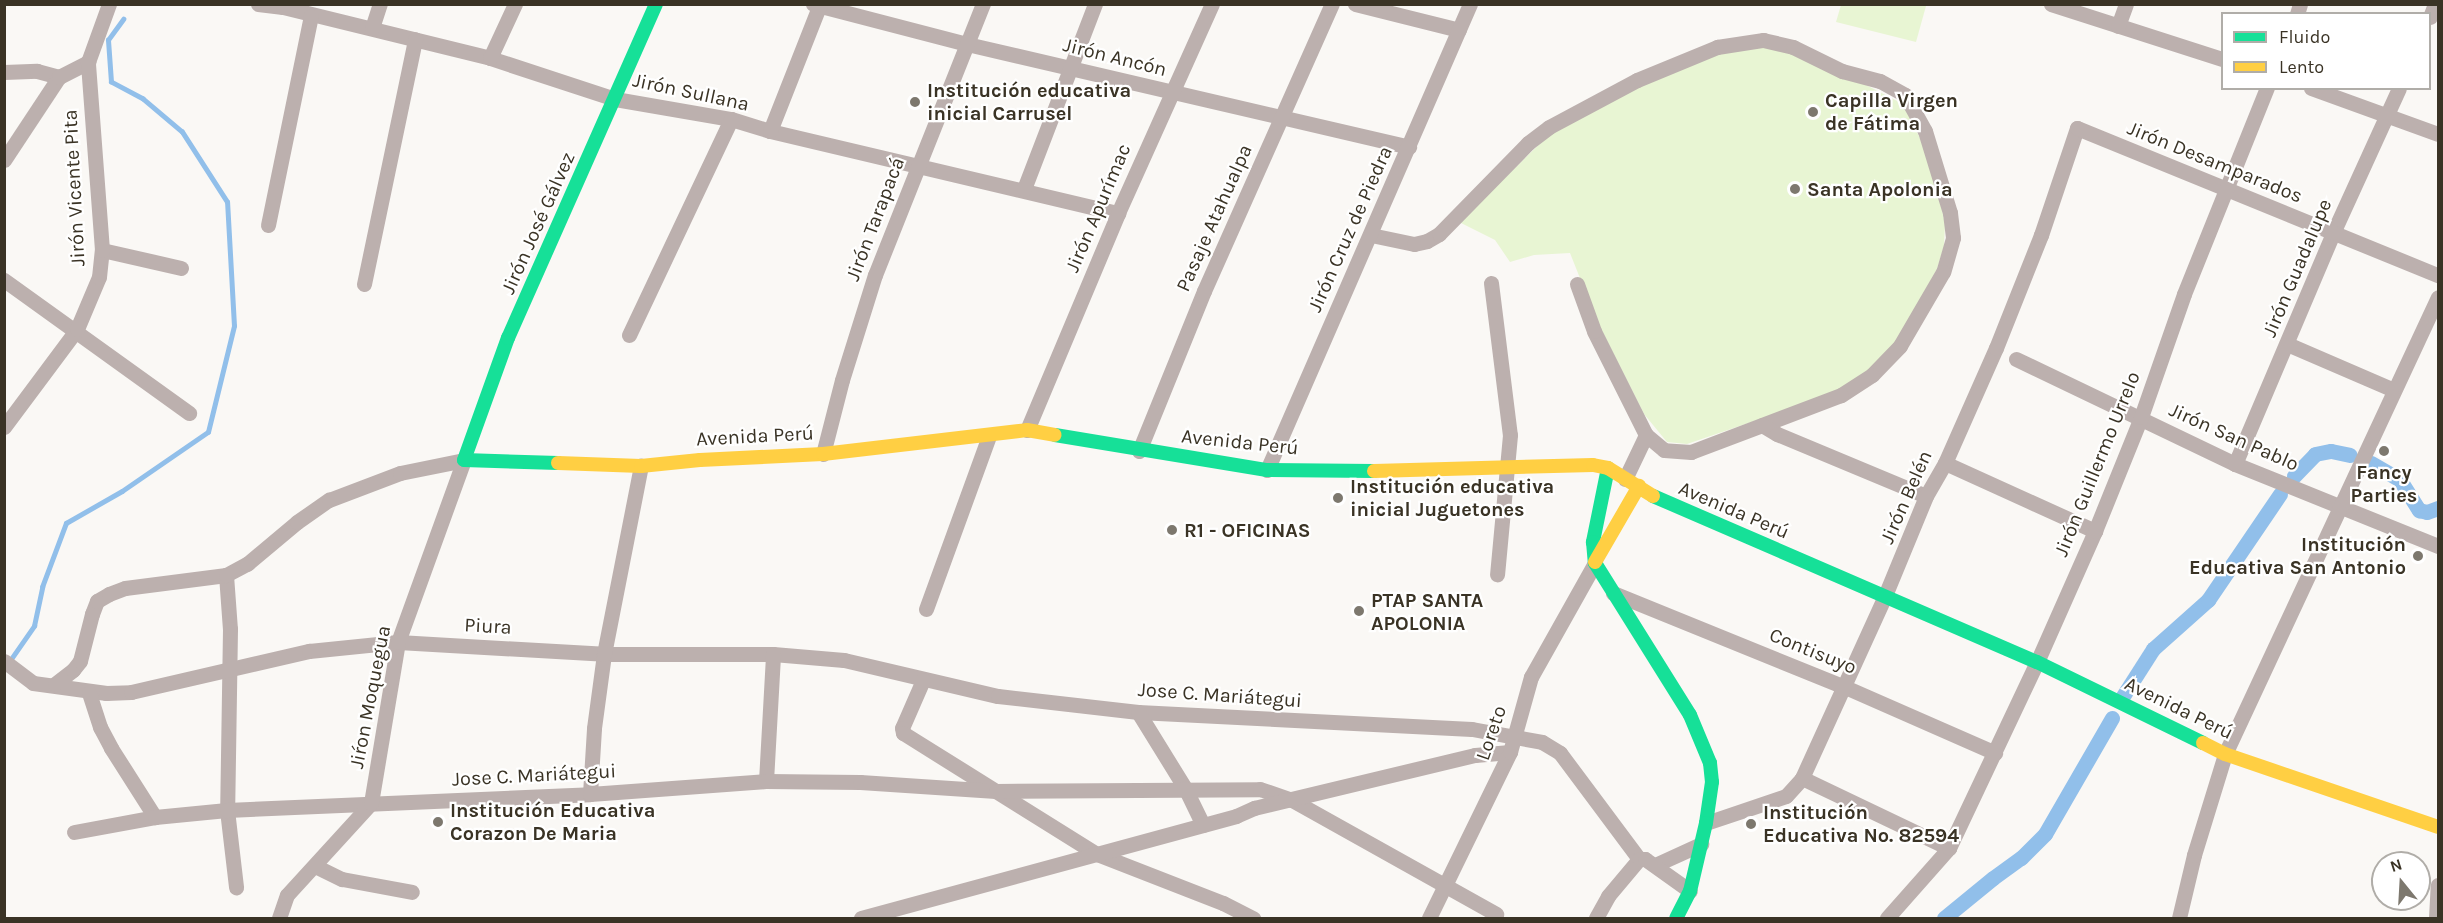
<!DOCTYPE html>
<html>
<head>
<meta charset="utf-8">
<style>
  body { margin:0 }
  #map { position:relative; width:2443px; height:923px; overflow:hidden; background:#faf8f5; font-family:Karla,sans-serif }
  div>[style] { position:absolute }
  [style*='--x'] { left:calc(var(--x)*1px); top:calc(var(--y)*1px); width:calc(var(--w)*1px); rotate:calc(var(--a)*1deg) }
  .green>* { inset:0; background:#e8f5d3 }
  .stream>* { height:4.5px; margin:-2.25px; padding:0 2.25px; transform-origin:2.25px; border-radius:2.25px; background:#91bfea }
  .canal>* { height:15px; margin:-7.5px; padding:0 7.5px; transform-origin:7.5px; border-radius:7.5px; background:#91bfea }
  .street>* { height:15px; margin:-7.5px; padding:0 7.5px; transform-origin:7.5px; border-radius:7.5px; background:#bcb0ae }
  .fast>* { height:14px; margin:-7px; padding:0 7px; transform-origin:7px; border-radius:7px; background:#16e098 }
  .slow>* { height:14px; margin:-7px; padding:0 7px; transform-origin:7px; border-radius:7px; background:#ffcf43 }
  .dots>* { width:16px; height:16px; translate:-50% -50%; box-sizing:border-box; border:3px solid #fff; border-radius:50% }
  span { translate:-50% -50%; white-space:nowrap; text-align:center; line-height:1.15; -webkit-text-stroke:4.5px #fff; paint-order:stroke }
  .street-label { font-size:20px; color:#3a3325 }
  .poi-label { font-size:20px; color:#3a3325; font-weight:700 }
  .left { translate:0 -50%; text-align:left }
  .right { translate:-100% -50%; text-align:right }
  .frame { position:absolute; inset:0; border:6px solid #3a3325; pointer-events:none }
  .legend { position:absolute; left:2221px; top:12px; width:210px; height:78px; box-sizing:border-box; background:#fff; border:2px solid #b0ada8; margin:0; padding:8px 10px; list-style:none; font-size:18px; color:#3a3325 }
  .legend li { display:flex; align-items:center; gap:12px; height:30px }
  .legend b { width:30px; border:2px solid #b0ada8 }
  .north { position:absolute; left:2371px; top:851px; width:60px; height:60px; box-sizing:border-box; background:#fff; border:2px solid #b0ada8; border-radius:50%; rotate:342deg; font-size:16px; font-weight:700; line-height:24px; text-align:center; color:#3a3325 }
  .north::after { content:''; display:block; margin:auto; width:21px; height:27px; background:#7d786e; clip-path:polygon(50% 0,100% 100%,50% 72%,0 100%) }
</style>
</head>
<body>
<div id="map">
  <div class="green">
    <i style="clip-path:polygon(1917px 4px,1926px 6px,1916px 42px,1836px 22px,1841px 5px)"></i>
    <i style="clip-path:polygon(1763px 46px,1796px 55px,1864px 84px,1905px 105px,1926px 152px,1941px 204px,1945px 225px,1944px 246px,1937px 269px,1899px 338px,1870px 372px,1836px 391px,1795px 407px,1687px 444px,1667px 442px,1644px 414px,1597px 321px,1570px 253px,1534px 255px,1510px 262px,1495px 240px,1459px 222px,1551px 133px,1632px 90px,1718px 52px)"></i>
  </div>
  <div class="stream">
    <i style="--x:9;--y:662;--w:44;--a:-55.2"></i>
    <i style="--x:34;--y:626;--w:40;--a:-78"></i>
    <i style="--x:42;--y:587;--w:68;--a:-69.4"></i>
    <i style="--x:66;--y:523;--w:64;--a:-29.7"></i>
    <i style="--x:122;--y:491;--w:104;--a:-34.5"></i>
    <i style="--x:208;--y:432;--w:109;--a:-76.2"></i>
    <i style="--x:234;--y:326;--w:124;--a:-93.2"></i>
    <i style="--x:227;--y:202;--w:83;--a:-122.7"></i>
    <i style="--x:182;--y:132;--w:51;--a:-139.8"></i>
    <i style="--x:143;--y:99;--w:36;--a:-152"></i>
    <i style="--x:111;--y:82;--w:42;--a:-94.1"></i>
    <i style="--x:108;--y:40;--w:26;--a:-54"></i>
  </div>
  <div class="canal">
    <i style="--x:2371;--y:463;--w:34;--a:30"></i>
    <i style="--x:2400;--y:480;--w:36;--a:58"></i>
    <i style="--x:2419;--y:510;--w:8;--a:14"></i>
    <i style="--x:2427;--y:512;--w:12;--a:-20"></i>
    <i style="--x:2294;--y:476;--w:30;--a:-46"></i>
    <i style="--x:2315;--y:454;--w:16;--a:-11"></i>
    <i style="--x:2331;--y:451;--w:19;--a:12"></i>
    <i style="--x:2123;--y:696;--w:56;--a:-57.4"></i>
    <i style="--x:2153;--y:649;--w:74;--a:-41.7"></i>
    <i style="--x:2208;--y:600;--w:128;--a:-55.8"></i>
    <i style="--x:1944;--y:918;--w:63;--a:-39.2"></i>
    <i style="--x:1993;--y:878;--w:34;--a:-36"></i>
    <i style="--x:2021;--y:858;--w:34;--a:-45"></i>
    <i style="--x:2045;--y:834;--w:134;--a:-60"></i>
  </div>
  <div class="street">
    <i style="--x:258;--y:4;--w:25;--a:7"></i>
    <i style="--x:283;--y:7;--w:213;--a:13.8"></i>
    <i style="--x:490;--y:58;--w:132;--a:18.2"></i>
    <i style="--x:615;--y:99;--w:118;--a:9.8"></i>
    <i style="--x:731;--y:119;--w:41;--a:17.1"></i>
    <i style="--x:770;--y:131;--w:358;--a:13.3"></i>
    <i style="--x:813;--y:4;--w:159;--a:14.6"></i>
    <i style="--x:967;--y:44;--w:454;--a:13.1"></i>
    <i style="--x:1355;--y:4;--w:107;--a:14"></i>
    <i style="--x:2051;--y:4;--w:180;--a:17.8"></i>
    <i style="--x:2297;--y:14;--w:10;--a:-73"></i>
    <i style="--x:2430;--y:17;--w:14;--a:-69"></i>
    <i style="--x:2118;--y:26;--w:23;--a:-70"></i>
    <i style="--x:372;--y:28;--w:25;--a:-72"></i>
    <i style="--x:490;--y:58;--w:60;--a:-65.2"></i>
    <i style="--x:4;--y:72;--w:33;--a:-2"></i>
    <i style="--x:37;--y:71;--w:23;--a:15"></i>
    <i style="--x:2311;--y:88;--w:135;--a:19.9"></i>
    <i style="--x:770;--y:131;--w:136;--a:-68.5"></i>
    <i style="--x:4;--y:160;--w:100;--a:-56.5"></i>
    <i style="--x:59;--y:77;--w:33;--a:-27"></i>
    <i style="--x:88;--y:62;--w:62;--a:-70.1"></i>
    <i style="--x:1024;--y:189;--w:198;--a:-69"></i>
    <i style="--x:268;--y:225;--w:213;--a:-78.4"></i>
    <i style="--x:1371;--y:235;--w:44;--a:11.8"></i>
    <i style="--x:1414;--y:244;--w:13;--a:-13"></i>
    <i style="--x:1427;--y:241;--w:14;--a:-30"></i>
    <i style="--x:1439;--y:234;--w:127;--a:-45.6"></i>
    <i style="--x:1528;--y:143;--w:26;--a:-37"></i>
    <i style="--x:1549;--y:127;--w:100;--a:-28.1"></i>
    <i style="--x:1637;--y:80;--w:87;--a:-22.4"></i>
    <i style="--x:1717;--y:47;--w:47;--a:-8.7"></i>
    <i style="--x:1763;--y:40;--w:31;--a:13"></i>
    <i style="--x:1793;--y:47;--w:55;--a:26.1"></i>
    <i style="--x:1842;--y:71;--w:39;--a:15"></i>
    <i style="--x:1880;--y:81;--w:29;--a:29"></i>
    <i style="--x:1905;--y:95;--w:41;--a:60.9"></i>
    <i style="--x:1925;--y:131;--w:86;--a:73"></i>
    <i style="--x:1950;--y:213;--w:25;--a:83"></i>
    <i style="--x:1953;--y:238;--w:35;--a:106"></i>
    <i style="--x:1943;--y:272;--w:86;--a:120.2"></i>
    <i style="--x:1900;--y:346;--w:40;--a:134"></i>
    <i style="--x:1872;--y:375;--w:37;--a:147"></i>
    <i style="--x:1841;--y:395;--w:160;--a:159.2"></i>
    <i style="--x:1691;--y:452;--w:27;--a:-176"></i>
    <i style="--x:1664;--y:450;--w:23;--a:-140"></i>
    <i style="--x:1646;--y:435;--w:116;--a:-116.6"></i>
    <i style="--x:1594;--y:331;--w:50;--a:-109.9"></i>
    <i style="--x:102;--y:250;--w:81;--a:12.8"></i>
    <i style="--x:4;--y:280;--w:228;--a:35.7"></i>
    <i style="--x:1491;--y:283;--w:153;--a:82.9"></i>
    <i style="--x:1510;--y:435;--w:140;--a:95.3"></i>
    <i style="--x:364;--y:284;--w:250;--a:-78.2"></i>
    <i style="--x:629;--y:335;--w:239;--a:-64.7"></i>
    <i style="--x:2287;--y:344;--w:116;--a:23.3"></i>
    <i style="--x:2016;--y:359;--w:243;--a:25.6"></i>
    <i style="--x:2235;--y:464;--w:219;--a:22"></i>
    <i style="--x:1762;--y:425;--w:17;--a:31"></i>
    <i style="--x:1777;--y:434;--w:161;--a:22.6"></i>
    <i style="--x:4;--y:427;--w:122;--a:-53.3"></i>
    <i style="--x:77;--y:329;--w:56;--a:-67.1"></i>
    <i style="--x:99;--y:277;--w:27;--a:-84"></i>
    <i style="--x:102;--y:250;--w:189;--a:-94.3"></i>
    <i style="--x:1027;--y:430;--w:235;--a:-67.2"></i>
    <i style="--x:1118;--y:213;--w:229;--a:-65.8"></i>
    <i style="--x:1139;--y:451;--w:173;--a:-67.9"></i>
    <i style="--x:1204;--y:291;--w:314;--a:-66"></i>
    <i style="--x:823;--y:454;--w:76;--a:-75.6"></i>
    <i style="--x:842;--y:380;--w:110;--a:-72.6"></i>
    <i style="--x:875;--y:275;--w:292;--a:-68.3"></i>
    <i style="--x:1945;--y:463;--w:165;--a:24.4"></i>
    <i style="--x:2235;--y:464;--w:251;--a:-67"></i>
    <i style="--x:2333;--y:233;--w:159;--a:-65.5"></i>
    <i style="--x:1267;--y:470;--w:508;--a:-66.46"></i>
    <i style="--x:1625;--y:479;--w:49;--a:-64.5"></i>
    <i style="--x:226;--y:575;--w:54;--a:85.8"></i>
    <i style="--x:230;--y:629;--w:181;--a:90.9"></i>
    <i style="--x:227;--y:810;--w:78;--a:83.3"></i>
    <i style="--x:1613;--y:593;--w:250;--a:22.1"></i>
    <i style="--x:1845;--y:687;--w:164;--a:23.7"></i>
    <i style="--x:926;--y:609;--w:184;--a:-70"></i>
    <i style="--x:4;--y:661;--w:36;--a:37"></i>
    <i style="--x:33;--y:683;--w:74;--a:7.8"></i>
    <i style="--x:106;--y:693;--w:25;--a:-2"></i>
    <i style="--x:131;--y:692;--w:183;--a:-13"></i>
    <i style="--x:309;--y:651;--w:89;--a:-5.8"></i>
    <i style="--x:398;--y:642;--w:206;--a:3.3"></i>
    <i style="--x:604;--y:654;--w:169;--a:0"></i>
    <i style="--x:773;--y:654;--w:71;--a:4.8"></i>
    <i style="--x:844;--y:660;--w:158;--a:13.2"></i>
    <i style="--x:998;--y:696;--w:141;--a:6.5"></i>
    <i style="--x:1138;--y:712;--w:334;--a:2.9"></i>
    <i style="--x:1472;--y:729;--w:71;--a:10.5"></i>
    <i style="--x:1542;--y:742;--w:21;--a:31"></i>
    <i style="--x:1560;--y:753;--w:132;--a:53.3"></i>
    <i style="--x:923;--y:680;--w:52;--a:113.6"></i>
    <i style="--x:902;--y:728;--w:5;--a:79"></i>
    <i style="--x:903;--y:733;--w:229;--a:32"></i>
    <i style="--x:1097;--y:854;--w:135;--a:21.3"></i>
    <i style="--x:1223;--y:903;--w:34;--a:27"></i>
    <i style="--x:55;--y:684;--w:23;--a:-38"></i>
    <i style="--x:73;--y:670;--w:11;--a:-52"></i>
    <i style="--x:80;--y:661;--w:49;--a:-75.7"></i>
    <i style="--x:92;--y:614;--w:14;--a:-69"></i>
    <i style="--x:97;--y:601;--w:14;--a:-30"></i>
    <i style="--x:109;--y:594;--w:17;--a:-21"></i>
    <i style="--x:125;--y:588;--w:102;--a:-7.3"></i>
    <i style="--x:226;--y:575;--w:24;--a:-28"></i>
    <i style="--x:247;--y:564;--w:65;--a:-40"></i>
    <i style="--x:297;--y:522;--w:39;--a:-35"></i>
    <i style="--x:329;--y:500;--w:76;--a:-20.8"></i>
    <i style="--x:400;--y:473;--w:65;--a:-11.5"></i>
    <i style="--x:89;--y:693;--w:36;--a:72"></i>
    <i style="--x:100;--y:727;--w:24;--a:62"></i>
    <i style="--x:111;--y:748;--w:82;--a:57.5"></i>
    <i style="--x:1138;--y:712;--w:89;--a:58.3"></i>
    <i style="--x:1185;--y:788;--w:41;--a:64.1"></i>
    <i style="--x:1802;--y:778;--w:163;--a:25.5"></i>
    <i style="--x:766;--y:781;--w:127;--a:-86.8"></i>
    <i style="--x:590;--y:794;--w:66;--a:-86.5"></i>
    <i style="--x:594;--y:728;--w:75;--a:-82.3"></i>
    <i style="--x:604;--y:654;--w:192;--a:-78.9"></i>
    <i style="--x:1706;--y:823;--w:84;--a:-18.6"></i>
    <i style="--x:1786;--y:796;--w:24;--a:-48"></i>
    <i style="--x:1802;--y:778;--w:198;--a:-65.5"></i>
    <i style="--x:1884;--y:598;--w:110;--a:-67.6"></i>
    <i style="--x:1926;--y:496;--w:38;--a:-60"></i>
    <i style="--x:1945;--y:463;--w:126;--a:-66.1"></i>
    <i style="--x:1996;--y:348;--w:122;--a:-68.3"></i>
    <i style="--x:2041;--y:235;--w:113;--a:-71.4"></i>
    <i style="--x:2077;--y:128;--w:390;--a:22.2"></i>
    <i style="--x:74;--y:832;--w:82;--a:-10.5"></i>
    <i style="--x:155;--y:817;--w:72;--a:-5.6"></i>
    <i style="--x:227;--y:810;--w:363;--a:-2.5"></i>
    <i style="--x:590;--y:794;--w:176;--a:-4.2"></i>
    <i style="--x:766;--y:781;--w:94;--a:0.6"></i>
    <i style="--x:860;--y:782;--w:136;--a:3.8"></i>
    <i style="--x:996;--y:791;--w:264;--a:-0.4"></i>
    <i style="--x:1260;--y:789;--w:34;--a:19"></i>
    <i style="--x:1292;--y:800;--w:234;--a:29.2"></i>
    <i style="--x:1655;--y:865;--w:51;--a:-24.5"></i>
    <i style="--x:315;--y:866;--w:30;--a:26"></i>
    <i style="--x:342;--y:879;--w:71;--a:10.5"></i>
    <i style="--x:279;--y:918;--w:24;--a:-71"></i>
    <i style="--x:287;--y:895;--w:125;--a:-47.6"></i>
    <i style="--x:371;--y:803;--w:163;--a:-80.5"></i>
    <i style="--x:398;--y:642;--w:194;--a:-70.1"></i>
    <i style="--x:861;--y:918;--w:389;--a:-15.2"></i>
    <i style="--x:1236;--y:816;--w:20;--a:-24"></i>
    <i style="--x:1254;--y:808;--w:227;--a:-13.5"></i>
    <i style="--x:1475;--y:755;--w:35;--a:-5"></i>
    <i style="--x:1429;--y:918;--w:185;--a:-64"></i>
    <i style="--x:1510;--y:752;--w:78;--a:-74.4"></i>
    <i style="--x:1531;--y:677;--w:131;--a:-60.7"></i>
    <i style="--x:1596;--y:918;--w:25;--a:-61"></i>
    <i style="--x:1608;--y:896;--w:48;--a:-50"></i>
    <i style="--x:1639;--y:859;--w:6;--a:0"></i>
    <i style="--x:1645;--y:859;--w:55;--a:35.4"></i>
    <i style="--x:1887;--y:918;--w:94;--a:-48.5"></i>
    <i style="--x:1949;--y:848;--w:206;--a:-64.7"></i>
    <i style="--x:2037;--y:662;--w:143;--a:-66.1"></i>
    <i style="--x:2095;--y:531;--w:123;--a:-68"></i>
    <i style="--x:2141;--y:417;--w:130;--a:-70.7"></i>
    <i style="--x:2184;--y:294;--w:222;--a:-68.1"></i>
    <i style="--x:2179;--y:918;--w:65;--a:-76.6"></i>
    <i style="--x:2194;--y:855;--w:106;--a:-72.9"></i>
    <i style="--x:2225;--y:754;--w:504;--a:-65.01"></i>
    <i style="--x:2436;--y:918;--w:33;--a:-87"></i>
  </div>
  <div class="fast">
    <i style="--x:1055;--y:435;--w:215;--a:9.4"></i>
    <i style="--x:1267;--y:470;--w:107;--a:0.5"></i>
    <i style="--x:558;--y:463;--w:94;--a:-178.2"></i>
    <i style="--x:464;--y:460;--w:130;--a:-70.2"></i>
    <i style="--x:508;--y:338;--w:365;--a:-66.1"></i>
    <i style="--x:1608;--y:468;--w:76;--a:101.5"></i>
    <i style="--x:1593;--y:542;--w:21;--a:85"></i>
    <i style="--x:1595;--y:563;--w:179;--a:58"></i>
    <i style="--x:1690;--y:715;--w:52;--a:67.4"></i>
    <i style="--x:1710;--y:763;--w:19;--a:84"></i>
    <i style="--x:1712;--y:782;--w:41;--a:98.3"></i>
    <i style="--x:1706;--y:823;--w:70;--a:103.2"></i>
    <i style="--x:1690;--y:891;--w:30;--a:117"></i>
    <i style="--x:1653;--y:496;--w:418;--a:23.4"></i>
    <i style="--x:2037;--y:662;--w:185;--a:26"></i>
  </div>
  <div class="slow">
    <i style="--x:558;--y:463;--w:83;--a:2.1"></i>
    <i style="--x:641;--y:466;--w:59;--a:-5.8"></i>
    <i style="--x:700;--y:460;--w:123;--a:-2.8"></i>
    <i style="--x:823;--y:454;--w:205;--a:-6.7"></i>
    <i style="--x:1027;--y:430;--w:28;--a:10"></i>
    <i style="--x:1374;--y:471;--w:219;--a:-1.6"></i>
    <i style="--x:1593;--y:465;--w:15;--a:11"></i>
    <i style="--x:1608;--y:468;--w:53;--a:31.9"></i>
    <i style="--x:1595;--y:562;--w:88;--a:-59.9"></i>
    <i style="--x:2203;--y:743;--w:25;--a:27"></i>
    <i style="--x:2225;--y:754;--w:225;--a:18.9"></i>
  </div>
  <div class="dots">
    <i style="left:915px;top:102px;background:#7d786e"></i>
    <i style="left:1813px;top:112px;background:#7d786e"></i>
    <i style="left:1795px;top:189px;background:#7d786e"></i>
    <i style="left:2384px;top:451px;background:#7d786e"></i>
    <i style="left:1338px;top:498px;background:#7d786e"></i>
    <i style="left:1172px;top:530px;background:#7d786e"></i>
    <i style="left:2418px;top:556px;background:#7d786e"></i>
    <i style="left:1359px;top:611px;background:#7d786e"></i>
    <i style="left:438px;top:822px;background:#7d786e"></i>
    <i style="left:1751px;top:824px;background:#7d786e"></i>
  </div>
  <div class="street-label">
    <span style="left:1115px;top:57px;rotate:14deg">Jirón Ancón</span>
    <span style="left:691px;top:92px;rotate:12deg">Jirón Sullana</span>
    <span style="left:2215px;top:162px;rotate:22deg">Jirón Desamparados</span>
    <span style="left:74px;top:188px;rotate:-93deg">Jirón Vicente Pita</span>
    <span style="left:1098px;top:208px;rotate:-67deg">Jirón Apurímac</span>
    <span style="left:1214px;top:218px;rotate:-66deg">Pasaje Atahualpa</span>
    <span style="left:875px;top:219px;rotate:-69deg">Jirón Tarapacá</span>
    <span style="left:538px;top:223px;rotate:-66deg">Jirón José Gálvez</span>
    <span style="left:1350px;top:229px;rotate:-66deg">Jirón Cruz de Piedra</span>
    <span style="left:2297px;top:268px;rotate:-67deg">Jirón Guadalupe</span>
    <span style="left:755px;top:436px;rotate:-3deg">Avenida Perú</span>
    <span style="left:2234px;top:437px;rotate:24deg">Jirón San Pablo</span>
    <span style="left:1240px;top:442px;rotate:6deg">Avenida Perú</span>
    <span style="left:2097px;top:464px;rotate:-68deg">Jirón Guillermo Urrelo</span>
    <span style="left:1906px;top:497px;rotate:-66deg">Jirón Belén</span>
    <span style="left:1734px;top:510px;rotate:23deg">Avenida Perú</span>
    <span style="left:488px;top:626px;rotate:3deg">Piura</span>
    <span style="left:1813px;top:651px;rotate:22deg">Contisuyo</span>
    <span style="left:1220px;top:695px;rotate:4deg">Jose C. Mariátegui</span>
    <span style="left:370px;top:697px;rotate:-79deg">Jiŕon Moquegua</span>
    <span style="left:2179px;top:708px;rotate:26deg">Avenida Perú</span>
    <span style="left:1491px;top:733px;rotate:-71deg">Loreto</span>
    <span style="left:534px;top:775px;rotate:-3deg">Jose C. Mariátegui</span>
  </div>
  <div class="poi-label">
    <span class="left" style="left:927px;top:102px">Institución educativa<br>inicial Carrusel</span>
    <span class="left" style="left:1825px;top:112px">Capilla Virgen<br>de Fátima</span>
    <span class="left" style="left:1807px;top:189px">Santa Apolonia</span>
    <span style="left:2384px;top:484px">Fancy<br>Parties</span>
    <span class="left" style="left:1350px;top:498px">Institución educativa<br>inicial Juguetones</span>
    <span class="left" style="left:1184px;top:530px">R1 - OFICINAS</span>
    <span class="right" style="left:2406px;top:556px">Institución<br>Educativa San Antonio</span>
    <span class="left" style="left:1371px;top:612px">PTAP SANTA<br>APOLONIA</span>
    <span class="left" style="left:450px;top:822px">Institución Educativa<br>Corazon De Maria</span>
    <span class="left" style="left:1763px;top:824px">Institución<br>Educativa No. 82594</span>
  </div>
  <div class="frame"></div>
  <ul class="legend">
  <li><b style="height:8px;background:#16e098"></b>Fluido</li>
  <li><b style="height:8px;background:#ffcf43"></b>Lento</li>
  </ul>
  <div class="north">N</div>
</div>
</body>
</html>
